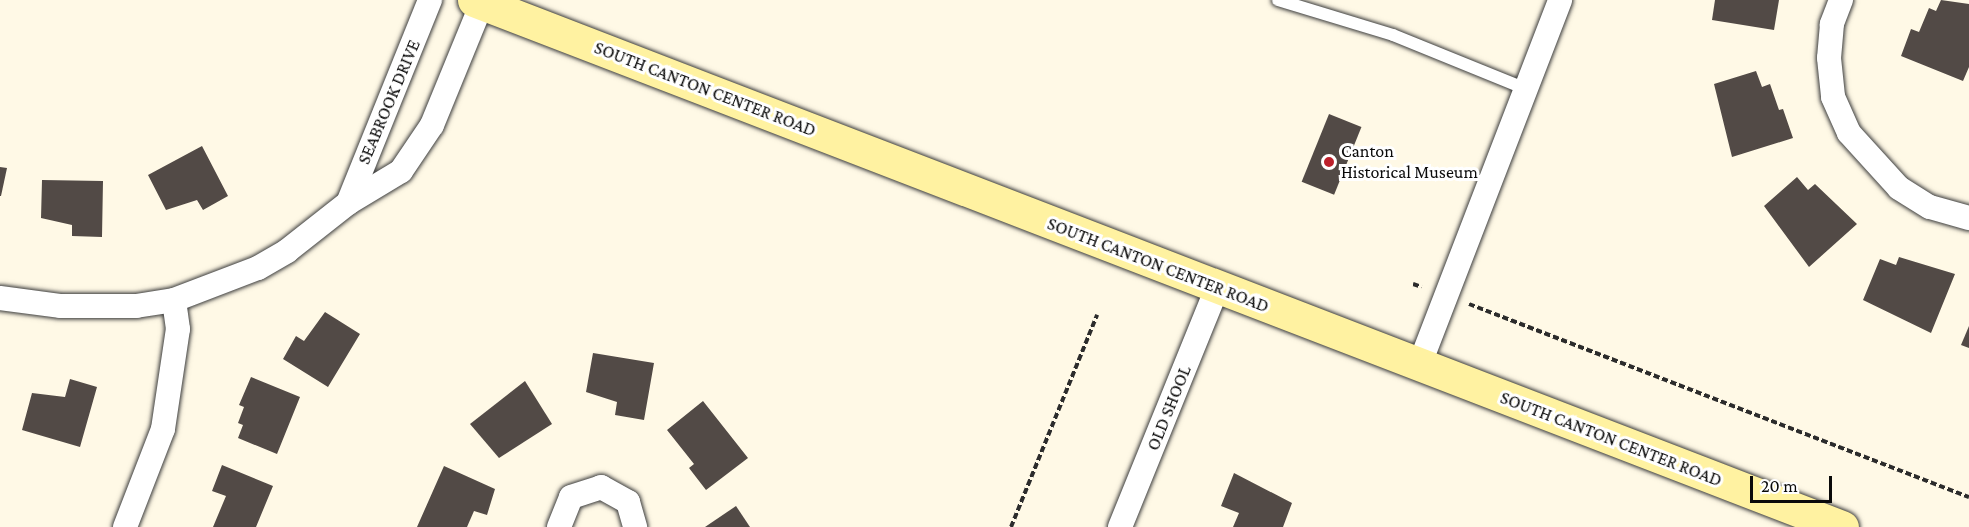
<!DOCTYPE html>
<html>
<head>
<meta charset="utf-8">
<style>
  body { margin:0 }
  #map { position:relative; width:1969px; height:527px; overflow:hidden; background:#fff9e6; font-family:"Crimson Pro",serif }
  div>[style] { position:absolute }
  [style*='--x'] { left:calc(var(--x)*1px); top:calc(var(--y)*1px); width:calc(var(--w)*1px); rotate:calc(var(--a)*1deg) }
  .building>* { inset:0; background:#524a46; transform-origin:0 0 }
  .path>* { height:4px; margin-top:-2px; transform-origin:0; background:repeating-linear-gradient(90deg,#2c2c2c 0 6px,transparent 0 9px) }
  .roads { filter:drop-shadow(0 0 2px #3d3d3d) drop-shadow(0 0 2px #3d3d3d) }
  .lane>* { height:12px; margin:-6px; padding:0 6px; transform-origin:6px; border-radius:6px; background:#fff }
  .street>* { height:24px; margin:-12px; padding:0 12px; transform-origin:12px; border-radius:12px; background:#fff }
  .secondary>* { height:33px; margin:-16.5px; padding:0 16.5px; transform-origin:16.5px; border-radius:16.5px; background:#fff2a1 }
  .dots>* { width:16px; height:16px; translate:-50% -50%; box-sizing:border-box; border:3px solid #fff; border-radius:50% }
  span { translate:-50% -50%; white-space:nowrap; text-align:center; line-height:1.15; -webkit-text-stroke:6px #fff; paint-order:stroke }
  .street-label { font-size:18px; color:#0a0a0a }
  .poi-label { font-size:18px; color:#0a0a0a }
  .left { translate:0 -50%; text-align:left }
  .scale { position:absolute; left:1750px; top:476px; width:82px; height:27px; box-sizing:border-box; border:3px solid #0a0a0a; border-top:0; padding-left:8px; font-size:18px; line-height:21px; white-space:nowrap; color:#0a0a0a; -webkit-text-stroke:4px #fff; paint-order:stroke }
</style>
</head>
<body>
<div id="map">
  <div class="building">
    <i style="clip-path:polygon(1715px 0,1779px 0,1774px 30px,1712px 20px)"></i>
    <i style="clip-path:polygon(1941px 0,1969px 4px,1969px 67px,1963px 81px,1901px 56px,1911px 29px,1919px 32px,1929px 8px,1936px 11px)"></i>
    <i style="clip-path:polygon(1756px 71px,1762px 87px,1770px 84px,1779px 110px,1783px 109px,1793px 138px,1732px 157px,1714px 84px)"></i>
    <i style="left:1329px;top:114px;width:35px;height:73px;rotate:22deg"></i>
    <i style="clip-path:polygon(202px 146px,228px 196px,203px 210px,197px 200px,166px 210px,148px 175px)"></i>
    <i style="clip-path:polygon(0 167px,7px 168px,1px 196px,0 196px)"></i>
    <i style="clip-path:polygon(1797px 177px,1808px 190px,1815px 184px,1857px 224px,1809px 267px,1764px 206px)"></i>
    <i style="clip-path:polygon(42px 180px,103px 181px,102px 237px,72px 236px,72px 225px,41px 218px)"></i>
    <i style="clip-path:polygon(1899px 257px,1955px 274px,1931px 333px,1863px 300px,1880px 259px,1896px 265px)"></i>
    <i style="clip-path:polygon(325px 312px,360px 334px,328px 387px,283px 359px,296px 336px,304px 341px)"></i>
    <i style="clip-path:polygon(1969px 326px,1969px 348px,1961px 345px)"></i>
    <i style="clip-path:polygon(593px 353px,654px 363px,644px 420px,615px 415px,617px 402px,586px 392px)"></i>
    <i style="clip-path:polygon(251px 377px,300px 397px,277px 454px,238px 438px,243px 425px,238px 423px,244px 407px,239px 405px)"></i>
    <i style="clip-path:polygon(70px 379px,97px 387px,80px 447px,22px 430px,32px 393px,65px 397px)"></i>
    <i style="clip-path:polygon(525px 381px,552px 424px,499px 458px,470px 424px)"></i>
    <i style="clip-path:polygon(703px 401px,748px 458px,706px 490px,689px 468px,694px 464px,667px 430px)"></i>
    <i style="clip-path:polygon(222px 465px,273px 486px,256px 527px,213px 527px,226px 496px,212px 491px)"></i>
    <i style="clip-path:polygon(444px 466px,495px 489px,487px 515px,474px 511px,467px 527px,417px 527px)"></i>
    <i style="clip-path:polygon(1234px 473px,1292px 503px,1283px 527px,1233px 527px,1239px 513px,1221px 506px)"></i>
    <i style="clip-path:polygon(736px 506px,750px 527px,705px 527px)"></i>
  </div>
  <div class="path">
    <i style="--x:1413;--y:284;--w:9;--a:18"></i>
    <i style="--x:1469;--y:304;--w:536;--a:21.11"></i>
    <i style="--x:1011;--y:527;--w:229;--a:-67.9"></i>
  </div>
  <div class="roads">
    <div class="lane">
      <i style="--x:1278;--y:0;--w:120;--a:16.9"></i>
      <i style="--x:1393;--y:35;--w:144;--a:22.1"></i>
    </div>
    <div class="street">
      <i style="--x:1841;--y:0;--w:26;--a:111"></i>
      <i style="--x:1832;--y:24;--w:34;--a:95"></i>
      <i style="--x:1829;--y:58;--w:39;--a:84"></i>
      <i style="--x:1833;--y:97;--w:39;--a:66"></i>
      <i style="--x:1849;--y:133;--w:74;--a:47.7"></i>
      <i style="--x:1899;--y:188;--w:36;--a:32"></i>
      <i style="--x:1930;--y:207;--w:41;--a:15.8"></i>
      <i style="--x:348;--y:203;--w:219;--a:-68"></i>
      <i style="--x:0;--y:298;--w:62;--a:7.5"></i>
      <i style="--x:61;--y:306;--w:75;--a:0"></i>
      <i style="--x:136;--y:306;--w:38;--a:-9"></i>
      <i style="--x:174;--y:300;--w:90;--a:-20.9"></i>
      <i style="--x:258;--y:268;--w:34;--a:-30"></i>
      <i style="--x:287;--y:251;--w:78;--a:-38.2"></i>
      <i style="--x:348;--y:203;--w:62;--a:-31.1"></i>
      <i style="--x:401;--y:171;--w:55;--a:-56"></i>
      <i style="--x:432;--y:125;--w:132;--a:-67.7"></i>
      <i style="--x:1419;--y:366;--w:392;--a:-68.9"></i>
      <i style="--x:125;--y:527;--w:105;--a:-68.8"></i>
      <i style="--x:163;--y:429;--w:101;--a:-81.5"></i>
      <i style="--x:178;--y:329;--w:29;--a:-98"></i>
      <i style="--x:559;--y:527;--w:32;--a:-68"></i>
      <i style="--x:571;--y:497;--w:32;--a:-18"></i>
      <i style="--x:601;--y:487;--w:31;--a:29"></i>
      <i style="--x:628;--y:502;--w:26;--a:74"></i>
      <i style="--x:1120;--y:527;--w:258;--a:-67.9"></i>
    </div>
    <div class="secondary">
      <i style="--x:474;--y:0;--w:1466;--a:21.07"></i>
    </div>
  </div>
  <div class="dots">
    <i style="left:1329px;top:162px;background:#bc202b"></i>
  </div>
  <div class="street-label">
    <span style="left:705px;top:89px;rotate:21deg">SOUTH CANTON CENTER ROAD</span>
    <span style="left:389px;top:102px;rotate:-67deg">SEABROOK DRIVE</span>
    <span style="left:1158px;top:265px;rotate:21deg">SOUTH CANTON CENTER ROAD</span>
    <span style="left:1169px;top:408px;rotate:-68deg">OLD SHOOL</span>
    <span style="left:1611px;top:439px;rotate:21deg">SOUTH CANTON CENTER ROAD</span>
  </div>
  <div class="poi-label">
    <span class="left" style="left:1341px;top:162px">Canton<br>Historical Museum</span>
  </div>
  <div class="scale">20 m</div>
</div>
</body>
</html>
